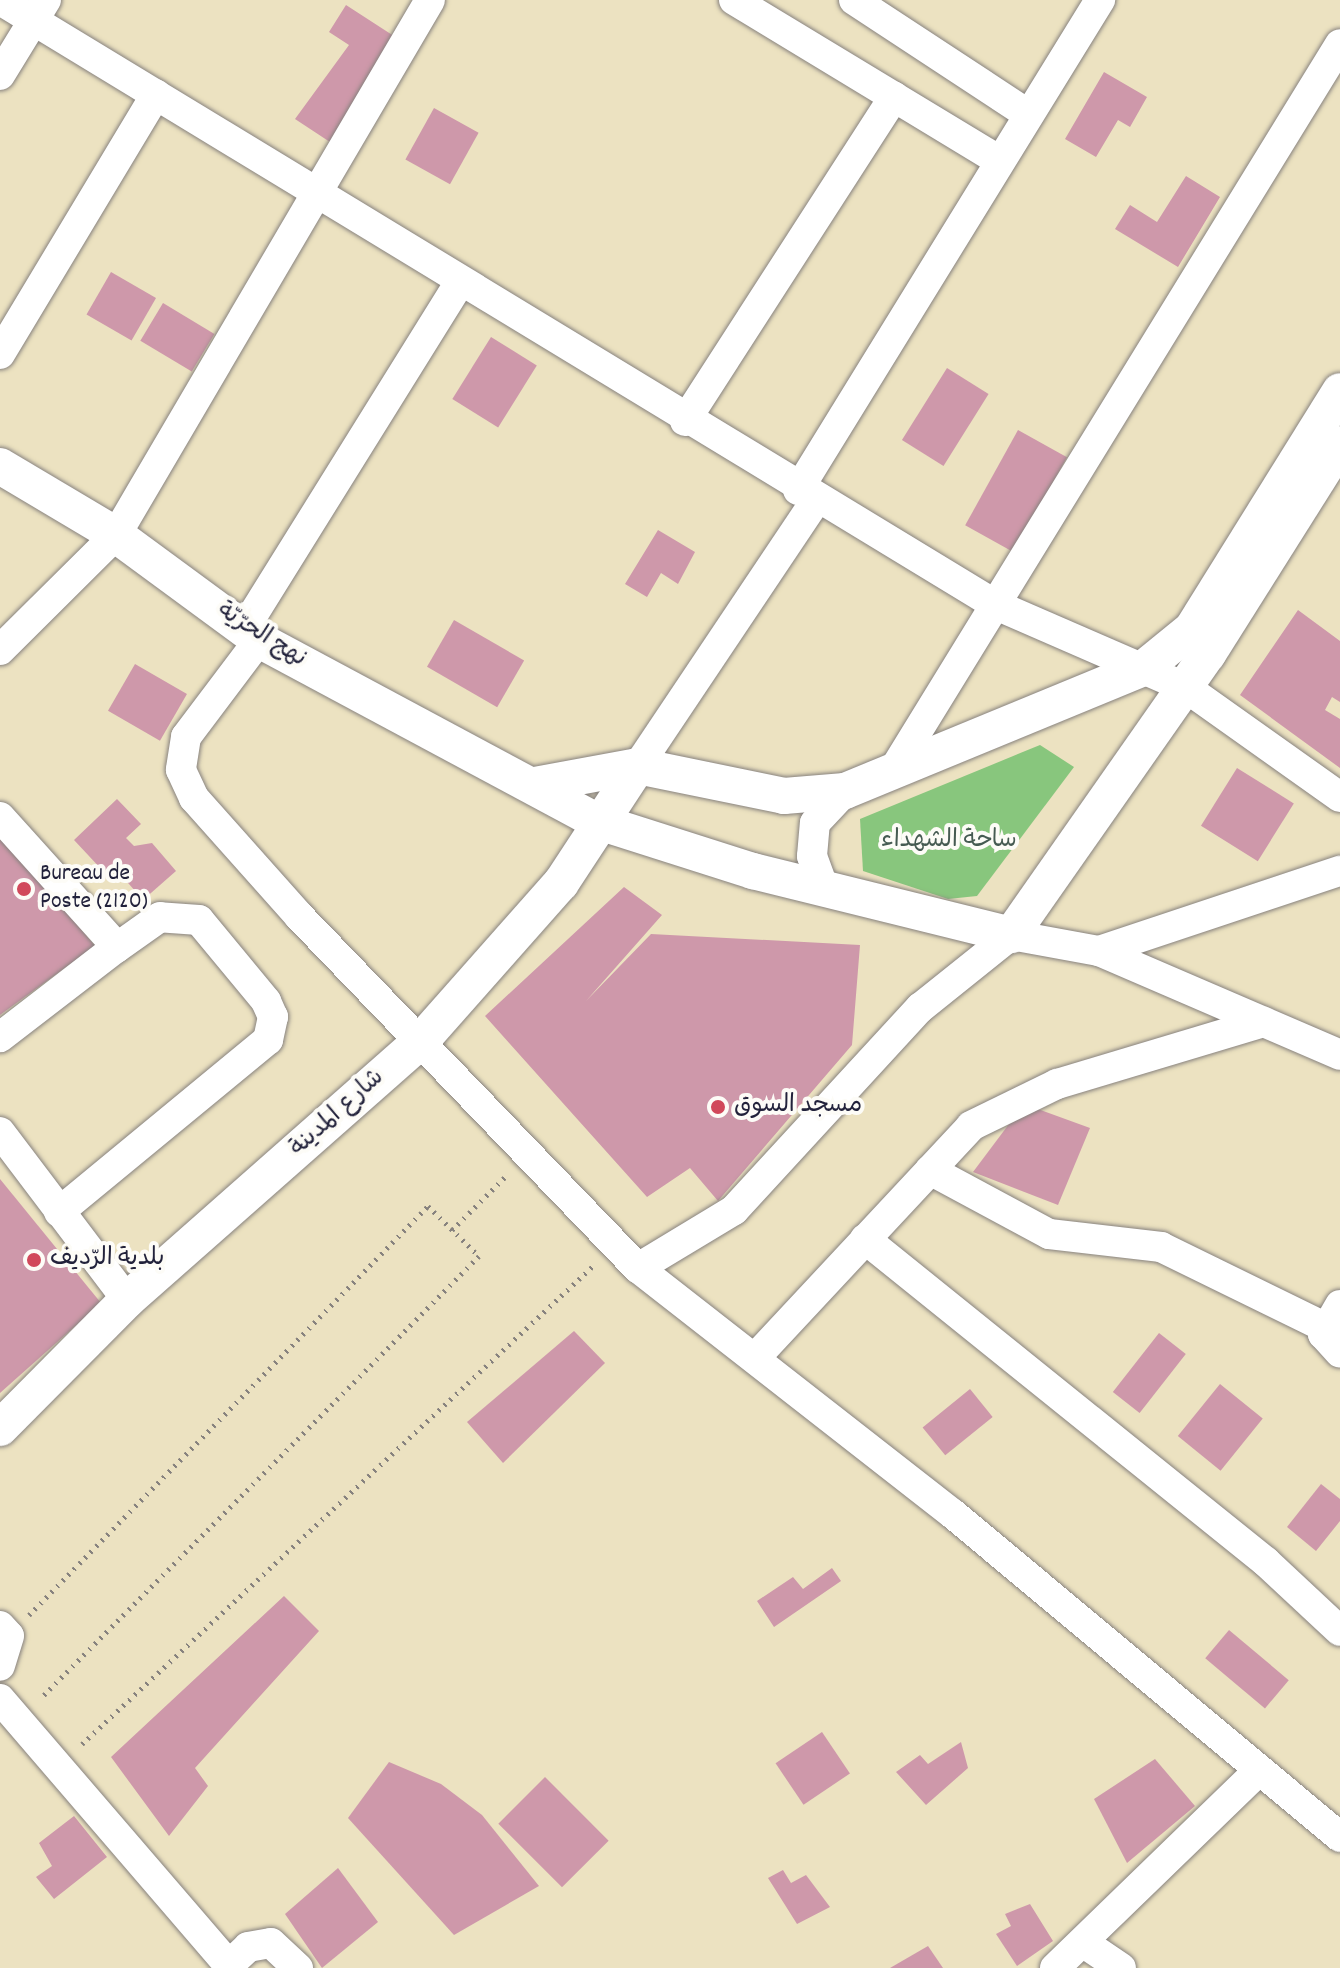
<!DOCTYPE html>
<html>
<head>
<meta charset="utf-8">
<style>
  body { margin:0 }
  #map { position:relative; width:1340px; height:1968px; overflow:hidden; background:#ece2c1; font-family:Dekko,"Playpen Sans Arabic",sans-serif }
  div>[style] { position:absolute }
  [style*='--x'] { left:calc(var(--x)*1px); top:calc(var(--y)*1px); width:calc(var(--w)*1px); rotate:calc(var(--a)*1deg) }
  .green>* { inset:0; background:#88c67d }
  .building>* { inset:0; background:#ce98aa; transform-origin:0 0 }
  .path>* { height:5px; margin-top:-2.5px; transform-origin:0; background:repeating-linear-gradient(90deg,#87827e 0 2px,transparent 0 8px) }
  .roads { filter:drop-shadow(0 0 2px #87827e) drop-shadow(0 0 2px #87827e) }
  .minor>* { height:30px; margin:-15px; padding:0 15px; transform-origin:15px; border-radius:15px; background:#fff }
  .tertiary>* { height:36px; margin:-18px; padding:0 18px; transform-origin:18px; border-radius:18px; background:#fff }
  .dots>* { width:22px; height:22px; translate:-50% -50%; box-sizing:border-box; border:4px solid #fdfcf7; border-radius:50% }
  span { translate:-50% -50%; white-space:nowrap; text-align:center; line-height:1.15; -webkit-text-stroke:8px #fdfcf7; paint-order:stroke }
  .street-label { font-size:24px; color:#22223b }
  .park-label { font-size:24px; color:#465b52 }
  .poi-label { font-size:24px; color:#22223b }
  .left { translate:0 -50%; text-align:left }
</style>
</head>
<body>
<div id="map">
  <div class="green">
    <i style="clip-path:polygon(1040px 745px,1074px 767px,977px 896px,948px 899px,863px 871px,860px 819px)"></i>
  </div>
  <div class="building">
    <i style="clip-path:polygon(346px 5px,400px 40px,336px 146px,295px 119px,349px 45px,329px 32px)"></i>
    <i style="clip-path:polygon(1104px 72px,1147px 97px,1130px 127px,1118px 120px,1096px 157px,1065px 139px)"></i>
    <i style="left:434px;top:108px;width:51px;height:59px;rotate:29deg"></i>
    <i style="clip-path:polygon(1186px 176px,1220px 197px,1178px 267px,1115px 229px,1130px 205px,1157px 222px)"></i>
    <i style="left:111px;top:272px;width:52px;height:49px;rotate:30deg"></i>
    <i style="left:163px;top:303px;width:60px;height:44px;rotate:31deg"></i>
    <i style="left:491px;top:337px;width:54px;height:73px;rotate:32deg"></i>
    <i style="left:947px;top:368px;width:49px;height:85px;rotate:32deg"></i>
    <i style="left:1018px;top:430px;width:56px;height:109px;rotate:29deg"></i>
    <i style="clip-path:polygon(658px 530px,695px 552px,678px 584px,661px 573px,647px 597px,625px 584px)"></i>
    <i style="clip-path:polygon(1298px 610px,1340px 641px,1340px 702px,1332px 697px,1325px 710px,1340px 719px,1340px 768px,1240px 695px)"></i>
    <i style="left:454px;top:620px;width:81px;height:54px;rotate:30deg"></i>
    <i style="left:135px;top:664px;width:60px;height:54px;rotate:30deg"></i>
    <i style="left:1237px;top:768px;width:67px;height:68px;rotate:32deg"></i>
    <i style="clip-path:polygon(117px 799px,141px 824px,126px 838px,134px 846px,152px 843px,176px 871px,143px 900px,114px 867px,103px 871px,74px 840px)"></i>
    <i style="clip-path:polygon(0 832px,95px 946px,0 1015px)"></i>
    <i style="clip-path:polygon(624px 887px,662px 915px,586px 1001px,651px 934px,860px 945px,852px 1045px,718px 1201px,690px 1168px,647px 1197px,485px 1016px)"></i>
    <i style="clip-path:polygon(1024px 1104px,1090px 1128px,1058px 1205px,973px 1172px)"></i>
    <i style="clip-path:polygon(0 1179px,101px 1303px,0 1393px)"></i>
    <i style="clip-path:polygon(574px 1331px,605px 1363px,503px 1463px,467px 1422px)"></i>
    <i style="left:1159px;top:1333px;width:34px;height:75px;rotate:38deg"></i>
    <i style="left:1220px;top:1384px;width:55px;height:67px;rotate:39deg"></i>
    <i style="left:970px;top:1389px;width:36px;height:61px;rotate:51deg"></i>
    <i style="clip-path:polygon(1321px 1484px,1340px 1499px,1340px 1521px,1316px 1551px,1287px 1527px)"></i>
    <i style="clip-path:polygon(832px 1568px,841px 1581px,774px 1627px,757px 1601px,793px 1577px,803px 1589px)"></i>
    <i style="clip-path:polygon(284px 1596px,319px 1631px,195px 1768px,208px 1786px,169px 1836px,111px 1757px)"></i>
    <i style="left:1229px;top:1630px;width:78px;height:37px;rotate:40deg"></i>
    <i style="left:822px;top:1732px;width:50px;height:56px;rotate:56deg"></i>
    <i style="clip-path:polygon(961px 1742px,968px 1768px,926px 1805px,896px 1772px,920px 1755px,928px 1764px)"></i>
    <i style="clip-path:polygon(1155px 1759px,1195px 1806px,1127px 1863px,1094px 1799px)"></i>
    <i style="clip-path:polygon(389px 1762px,441px 1784px,482px 1815px,539px 1886px,454px 1935px,348px 1818px)"></i>
    <i style="left:545px;top:1777px;width:90px;height:66px;rotate:45deg"></i>
    <i style="clip-path:polygon(74px 1816px,107px 1857px,54px 1899px,36px 1877px,52px 1866px,39px 1843px)"></i>
    <i style="clip-path:polygon(338px 1868px,378px 1922px,322px 1968px,285px 1914px)"></i>
    <i style="clip-path:polygon(783px 1870px,791px 1883px,806px 1875px,830px 1907px,797px 1924px,768px 1878px)"></i>
    <i style="clip-path:polygon(1030px 1904px,1053px 1941px,1017px 1966px,996px 1934px,1011px 1926px,1005px 1914px)"></i>
    <i style="clip-path:polygon(928px 1946px,943px 1968px,890px 1968px)"></i>
  </div>
  <div class="path">
    <i style="--x:452;--y:1230;--w:79;--a:-45"></i>
    <i style="--x:29;--y:1615;--w:571;--a:-45.71"></i>
    <i style="--x:428;--y:1206;--w:71;--a:44.4"></i>
    <i style="--x:479;--y:1256;--w:622;--a:134.74"></i>
    <i style="--x:82;--y:1744;--w:701;--a:-43.09"></i>
  </div>
  <div class="roads">
    <div class="minor">
      <i style="--x:0;--y:0;--w:1165;--a:31.28"></i>
      <i style="--x:996;--y:605;--w:206;--a:23.5"></i>
      <i style="--x:1185;--y:687;--w:190;--a:35.4"></i>
      <i style="--x:734;--y:0;--w:311;--a:31.2"></i>
      <i style="--x:854;--y:0;--w:209;--a:33.3"></i>
      <i style="--x:0;--y:75;--w:88;--a:-58.5"></i>
      <i style="--x:0;--y:354;--w:303;--a:-59"></i>
      <i style="--x:685;--y:421;--w:386;--a:-57.2"></i>
      <i style="--x:798;--y:490;--w:576;--a:-58.35"></i>
      <i style="--x:244;--y:629;--w:409;--a:-58.1"></i>
      <i style="--x:259;--y:640;--w:121;--a:127"></i>
      <i style="--x:186;--y:737;--w:33;--a:99"></i>
      <i style="--x:181;--y:770;--w:31;--a:65"></i>
      <i style="--x:194;--y:798;--w:158;--a:48.3"></i>
      <i style="--x:299;--y:916;--w:489;--a:46.1"></i>
      <i style="--x:638;--y:1268;--w:400;--a:38"></i>
      <i style="--x:953;--y:1514;--w:504;--a:39.85"></i>
      <i style="--x:0;--y:650;--w:163;--a:-44.8"></i>
      <i style="--x:116;--y:535;--w:620;--a:-59.59"></i>
      <i style="--x:638;--y:766;--w:321;--a:-56.2"></i>
      <i style="--x:893;--y:771;--w:853;--a:-58.41"></i>
      <i style="--x:0;--y:817;--w:175;--a:48"></i>
      <i style="--x:117;--y:947;--w:148;--a:142.4"></i>
      <i style="--x:824;--y:889;--w:35;--a:-110"></i>
      <i style="--x:812;--y:856;--w:33;--a:-85"></i>
      <i style="--x:815;--y:823;--w:44;--a:-46.8"></i>
      <i style="--x:1099;--y:951;--w:254;--a:-18.4"></i>
      <i style="--x:0;--y:1132;--w:211;--a:52.9"></i>
      <i style="--x:930;--y:1170;--w:135;--a:28.3"></i>
      <i style="--x:1049;--y:1234;--w:113;--a:6.6"></i>
      <i style="--x:1161;--y:1247;--w:182;--a:26.1"></i>
      <i style="--x:59;--y:1212;--w:271;--a:-39.5"></i>
      <i style="--x:268;--y:1040;--w:24;--a:-78"></i>
      <i style="--x:273;--y:1017;--w:17;--a:-114"></i>
      <i style="--x:266;--y:1001;--w:105;--a:-129.6"></i>
      <i style="--x:199;--y:920;--w:39;--a:-176"></i>
      <i style="--x:160;--y:917;--w:55;--a:144.6"></i>
      <i style="--x:865;--y:1239;--w:515;--a:38.85"></i>
      <i style="--x:1266;--y:1562;--w:101;--a:43"></i>
      <i style="--x:638;--y:1268;--w:112;--a:-31.1"></i>
      <i style="--x:734;--y:1210;--w:275;--a:-47.4"></i>
      <i style="--x:920;--y:1008;--w:117;--a:-38.7"></i>
      <i style="--x:1011;--y:935;--w:89;--a:10.3"></i>
      <i style="--x:1099;--y:951;--w:262;--a:23.3"></i>
      <i style="--x:1340;--y:1305;--w:34;--a:120"></i>
      <i style="--x:1323;--y:1334;--w:25;--a:48"></i>
      <i style="--x:755;--y:1358;--w:317;--a:-47"></i>
      <i style="--x:971;--y:1126;--w:96;--a:-26"></i>
      <i style="--x:1057;--y:1084;--w:216;--a:-16.7"></i>
      <i style="--x:0;--y:1626;--w:13;--a:48"></i>
      <i style="--x:9;--y:1636;--w:31;--a:107"></i>
      <i style="--x:0;--y:1699;--w:351;--a:49.3"></i>
      <i style="--x:229;--y:1965;--w:26;--a:-43"></i>
      <i style="--x:248;--y:1947;--w:23;--a:-10"></i>
      <i style="--x:271;--y:1943;--w:37;--a:43"></i>
      <i style="--x:1087;--y:1945;--w:41;--a:34.1"></i>
      <i style="--x:1055;--y:1968;--w:284;--a:-44.1"></i>
    </div>
    <div class="tertiary">
      <i style="--x:0;--y:466;--w:135;--a:30.7"></i>
      <i style="--x:116;--y:535;--w:177;--a:36.3"></i>
      <i style="--x:259;--y:640;--w:383;--a:28.2"></i>
      <i style="--x:596;--y:821;--w:165;--a:17.7"></i>
      <i style="--x:753;--y:871;--w:266;--a:13.9"></i>
      <i style="--x:1011;--y:935;--w:343;--a:-55"></i>
      <i style="--x:1208;--y:654;--w:248;--a:-57.8"></i>
      <i style="--x:535;--y:785;--w:105;--a:-10.5"></i>
      <i style="--x:638;--y:766;--w:149;--a:11.6"></i>
      <i style="--x:784;--y:796;--w:61;--a:-4.7"></i>
      <i style="--x:845;--y:791;--w:323;--a:-22.4"></i>
      <i style="--x:1144;--y:668;--w:62;--a:-39.1"></i>
      <i style="--x:1192;--y:629;--w:280;--a:-58.1"></i>
      <i style="--x:0;--y:1428;--w:180;--a:-45.2"></i>
      <i style="--x:127;--y:1300;--w:392;--a:-41.4"></i>
      <i style="--x:421;--y:1041;--w:211;--a:-48.5"></i>
      <i style="--x:561;--y:883;--w:140;--a:-56.7"></i>
    </div>
  </div>
  <div class="dots">
    <i style="left:24px;top:889px;background:#d1495b"></i>
    <i style="left:718px;top:1107px;background:#d1495b"></i>
    <i style="left:34px;top:1260px;background:#d1495b"></i>
  </div>
  <div class="street-label">
    <span style="left:261px;top:636px;rotate:32deg">نهج الحرّيّة</span>
    <span style="left:338px;top:1114px;rotate:-42deg">شارع المدينة</span>
  </div>
  <div class="park-label">
    <span style="left:949px;top:842px">ساحة الشهداء</span>
  </div>
  <div class="poi-label">
    <span class="left" style="left:40px;top:889px">Bureau de<br>Poste (2120)</span>
    <span class="left" style="left:734px;top:1107px">مسجد السوق</span>
    <span class="left" style="left:50px;top:1260px">بلدية الرّديف</span>
  </div>
</div>
</body>
</html>
